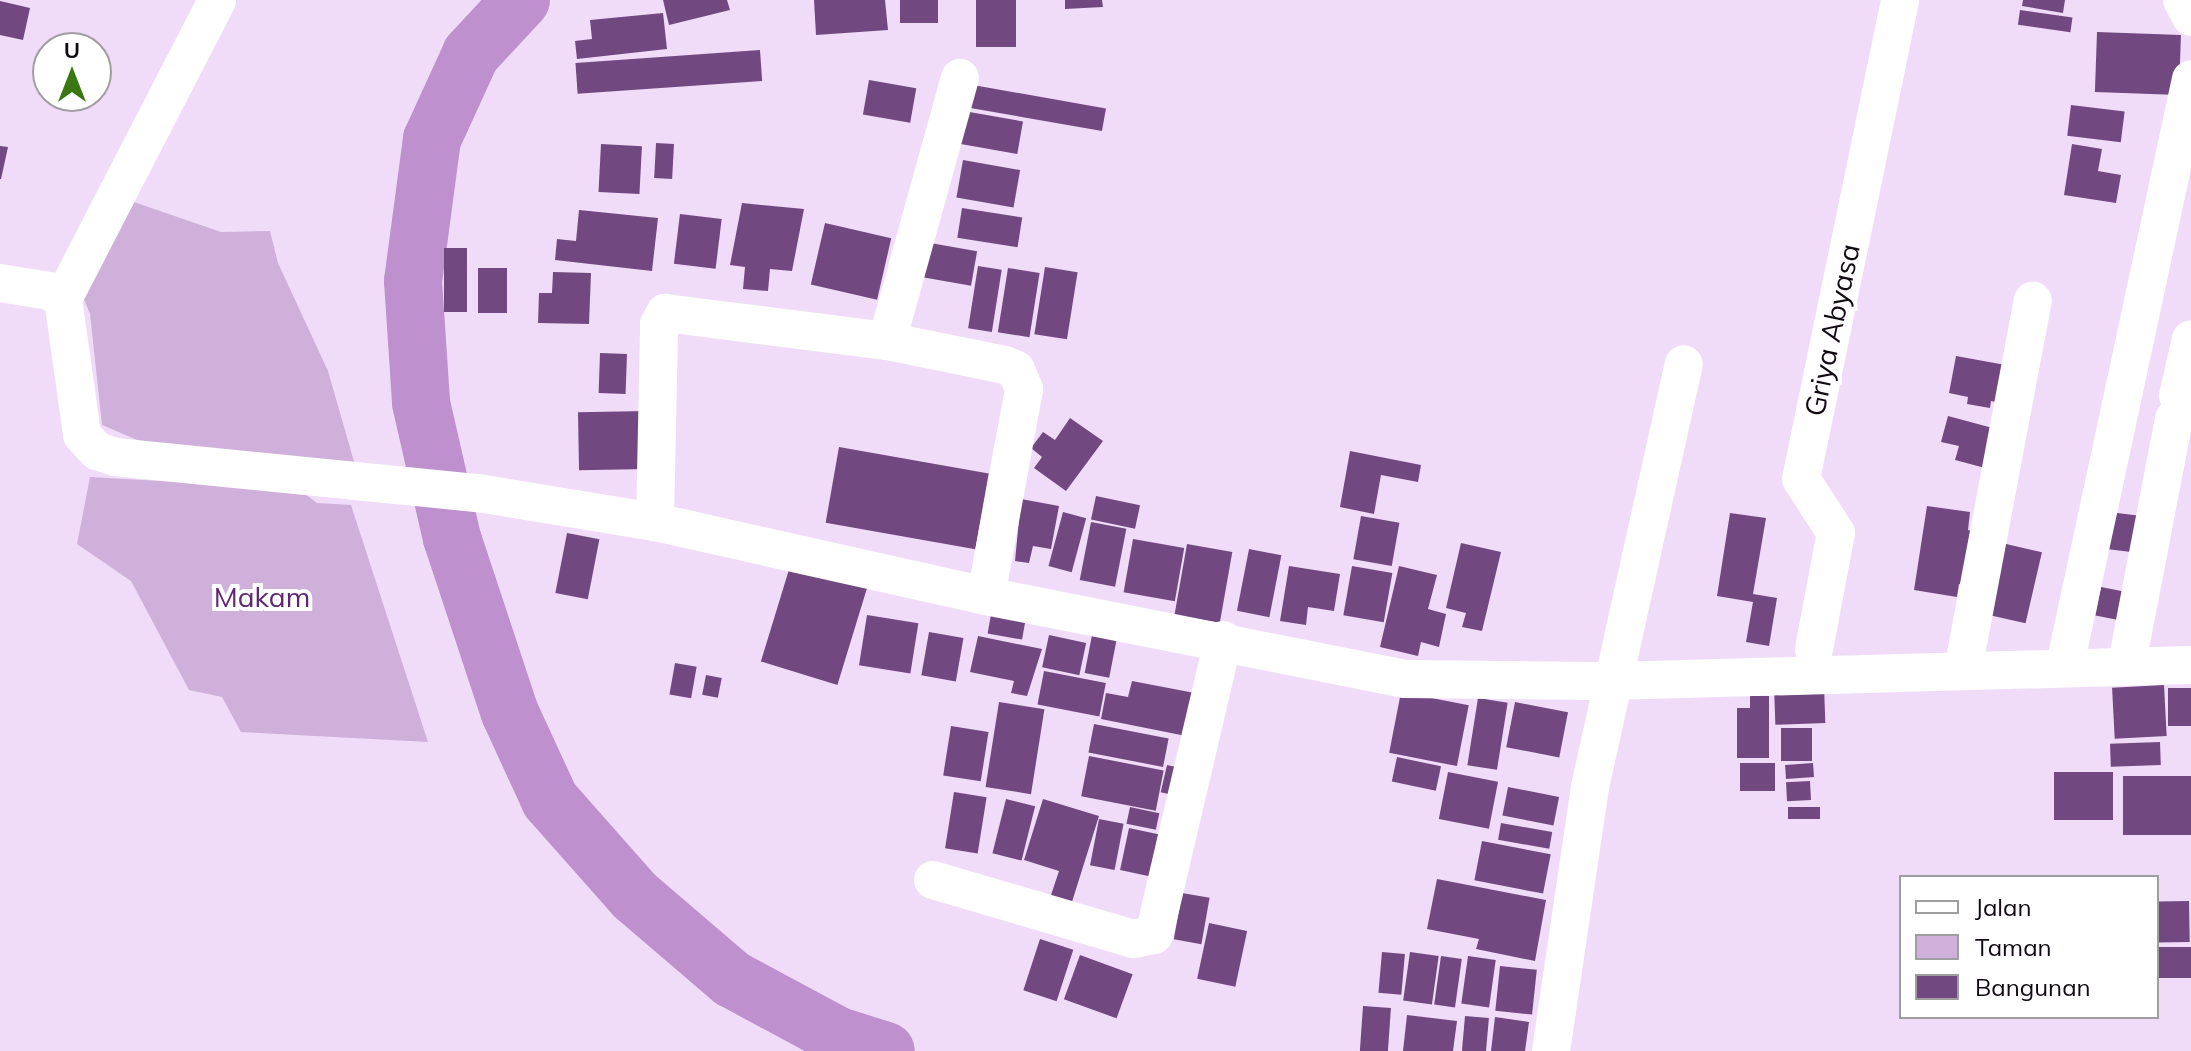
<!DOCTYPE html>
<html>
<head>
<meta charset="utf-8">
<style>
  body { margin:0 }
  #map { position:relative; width:2191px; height:1051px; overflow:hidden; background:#f0dcf8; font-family:Mulish,sans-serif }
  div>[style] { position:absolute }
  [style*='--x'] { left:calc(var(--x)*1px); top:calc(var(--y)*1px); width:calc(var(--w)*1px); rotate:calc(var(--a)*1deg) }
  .green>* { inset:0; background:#cfb0da }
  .river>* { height:58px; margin:-29px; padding:0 29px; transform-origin:29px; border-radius:29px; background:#be90ce }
  .building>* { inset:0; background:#724881; transform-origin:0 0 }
  .minor>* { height:38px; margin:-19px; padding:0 19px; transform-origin:19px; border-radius:19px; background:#fff }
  span { translate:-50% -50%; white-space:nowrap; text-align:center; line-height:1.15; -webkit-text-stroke:8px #fff; paint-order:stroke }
  .street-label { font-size:28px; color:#110a13 }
  .park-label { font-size:28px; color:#5f2772 }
  .legend { position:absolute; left:1899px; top:875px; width:260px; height:144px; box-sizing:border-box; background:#fff; border:2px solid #a09da1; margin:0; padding:10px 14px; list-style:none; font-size:24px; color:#110a13 }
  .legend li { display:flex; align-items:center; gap:16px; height:40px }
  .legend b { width:40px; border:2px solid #a09da1 }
  .north { position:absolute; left:32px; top:32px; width:80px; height:80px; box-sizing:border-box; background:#fff; border:2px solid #a09da1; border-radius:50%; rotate:0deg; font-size:22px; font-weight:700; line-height:32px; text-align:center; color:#110a13 }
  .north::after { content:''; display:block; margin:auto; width:28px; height:36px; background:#387712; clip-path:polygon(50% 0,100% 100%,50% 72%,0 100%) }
</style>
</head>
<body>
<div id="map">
  <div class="green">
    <i style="clip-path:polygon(131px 201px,221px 232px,270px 231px,278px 263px,328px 371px,355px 465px,142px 442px,102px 425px,90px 314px,83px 297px)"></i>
    <i style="clip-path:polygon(90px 477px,299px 489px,317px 503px,351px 505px,428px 742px,241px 732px,222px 697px,189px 690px,131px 581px,77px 544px)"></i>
  </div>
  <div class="river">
    <i style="--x:521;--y:0;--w:74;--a:132.8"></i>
    <i style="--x:471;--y:54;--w:94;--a:114.6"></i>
    <i style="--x:432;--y:139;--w:143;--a:97.6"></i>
    <i style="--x:413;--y:281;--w:122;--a:86.2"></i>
    <i style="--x:421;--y:403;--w:139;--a:77.1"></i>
    <i style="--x:452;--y:538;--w:184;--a:71.7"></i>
    <i style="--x:510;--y:713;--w:96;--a:65.3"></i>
    <i style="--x:550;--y:800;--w:128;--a:48.5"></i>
    <i style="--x:635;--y:896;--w:128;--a:40.6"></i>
    <i style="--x:732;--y:979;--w:120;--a:28.3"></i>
    <i style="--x:838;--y:1036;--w:50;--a:17.4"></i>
  </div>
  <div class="building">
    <i style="clip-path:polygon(663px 0,727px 0,730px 10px,669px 25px)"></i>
    <i style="clip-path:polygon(814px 0,885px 0,888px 30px,816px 35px)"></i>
    <i style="left:900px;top:0;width:38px;height:23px"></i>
    <i style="left:976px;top:0;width:40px;height:47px"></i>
    <i style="clip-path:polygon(1065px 0,1102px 0,1103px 7px,1065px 9px)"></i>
    <i style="clip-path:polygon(2023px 0,2065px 0,2063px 13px,2022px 6px)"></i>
    <i style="clip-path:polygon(0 1px,30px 8px,23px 40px,0 35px)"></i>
    <i style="left:2020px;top:10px;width:53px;height:15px;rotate:8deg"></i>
    <i style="clip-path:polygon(663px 13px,667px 49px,577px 59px,575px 41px,592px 39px,590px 20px)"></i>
    <i style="left:2097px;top:32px;width:84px;height:60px;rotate:2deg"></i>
    <i style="left:760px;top:50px;width:31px;height:185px;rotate:86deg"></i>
    <i style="left:869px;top:80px;width:48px;height:35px;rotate:10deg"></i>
    <i style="left:973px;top:85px;width:135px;height:23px;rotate:10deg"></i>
    <i style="left:2071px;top:105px;width:54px;height:31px;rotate:7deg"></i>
    <i style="left:958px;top:110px;width:66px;height:33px;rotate:10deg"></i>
    <i style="left:656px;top:143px;width:18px;height:35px;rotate:3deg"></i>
    <i style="left:601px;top:144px;width:41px;height:48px;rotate:3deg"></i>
    <i style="clip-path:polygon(2072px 144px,2102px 149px,2098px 171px,2121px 175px,2116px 203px,2064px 195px)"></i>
    <i style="clip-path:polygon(0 146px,8px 147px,1px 179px,0 179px)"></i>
    <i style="left:963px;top:160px;width:58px;height:38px;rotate:10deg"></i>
    <i style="clip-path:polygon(742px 203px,804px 209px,792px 271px,770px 269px,768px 291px,743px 289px,745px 267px,730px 265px)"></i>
    <i style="left:962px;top:208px;width:61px;height:30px;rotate:9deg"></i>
    <i style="clip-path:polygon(579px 210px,658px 218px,652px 271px,555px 260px,557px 239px,576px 241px)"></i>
    <i style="left:680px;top:214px;width:42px;height:50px;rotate:7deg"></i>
    <i style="left:825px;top:223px;width:68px;height:63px;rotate:13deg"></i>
    <i style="left:919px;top:241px;width:59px;height:35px;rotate:10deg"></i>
    <i style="left:444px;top:248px;width:23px;height:64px"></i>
    <i style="left:978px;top:266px;width:24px;height:63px;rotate:9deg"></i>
    <i style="left:1045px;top:267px;width:33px;height:68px;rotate:9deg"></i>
    <i style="left:478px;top:268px;width:29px;height:45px"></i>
    <i style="left:1008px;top:268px;width:32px;height:65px;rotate:9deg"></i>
    <i style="clip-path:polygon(553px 272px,591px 273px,589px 324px,538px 323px,539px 293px,552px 293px)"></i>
    <i style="left:600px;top:353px;width:27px;height:40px;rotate:2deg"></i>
    <i style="clip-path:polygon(1956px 356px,2011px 366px,2004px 404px,1991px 401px,1990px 408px,1967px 404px,1968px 397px,1949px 393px)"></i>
    <i style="left:647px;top:411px;width:58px;height:69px;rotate:89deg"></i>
    <i style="clip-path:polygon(1948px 416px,2000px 430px,1989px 469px,1955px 460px,1959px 446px,1941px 442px)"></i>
    <i style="clip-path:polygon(1070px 418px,1103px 441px,1066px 491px,1034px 468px,1042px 457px,1031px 448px,1043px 432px,1055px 440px)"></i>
    <i style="left:839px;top:447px;width:152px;height:77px;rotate:10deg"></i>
    <i style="clip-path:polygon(1350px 451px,1421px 465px,1418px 482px,1381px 475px,1374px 514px,1340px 507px)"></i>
    <i style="left:1096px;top:496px;width:45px;height:24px;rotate:12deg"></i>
    <i style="clip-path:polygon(1021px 499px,1059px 506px,1051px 549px,1033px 546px,1029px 563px,1015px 561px)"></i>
    <i style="clip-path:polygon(1927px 506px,1970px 512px,1968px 530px,1976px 532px,1967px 586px,1959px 584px,1957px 597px,1914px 590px)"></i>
    <i style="left:1063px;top:512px;width:24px;height:56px;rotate:15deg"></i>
    <i style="left:2109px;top:512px;width:31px;height:37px;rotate:7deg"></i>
    <i style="clip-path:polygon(1730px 513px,1766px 518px,1753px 594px,1777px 598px,1769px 646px,1746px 642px,1753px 602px,1717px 596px)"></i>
    <i style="left:1361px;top:516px;width:39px;height:44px;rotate:10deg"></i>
    <i style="left:1091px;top:522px;width:36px;height:59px;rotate:11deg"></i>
    <i style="left:567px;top:533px;width:33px;height:61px;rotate:11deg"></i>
    <i style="left:1133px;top:539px;width:52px;height:54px;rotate:10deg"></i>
    <i style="clip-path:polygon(1461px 543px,1501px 552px,1482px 631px,1462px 627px,1466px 613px,1446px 608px)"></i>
    <i style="left:2002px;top:543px;width:41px;height:73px;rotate:13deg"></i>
    <i style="left:1187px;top:544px;width:46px;height:72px;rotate:10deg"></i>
    <i style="left:1249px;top:549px;width:33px;height:63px;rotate:11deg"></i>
    <i style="left:791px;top:563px;width:80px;height:103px;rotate:17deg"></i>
    <i style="clip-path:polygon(1289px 566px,1340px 574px,1334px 611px,1308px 607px,1306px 625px,1280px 621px)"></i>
    <i style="left:1352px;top:566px;width:41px;height:50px;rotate:10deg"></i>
    <i style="clip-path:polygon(1399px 566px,1437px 575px,1428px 609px,1446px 614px,1439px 647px,1421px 642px,1418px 656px,1380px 647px)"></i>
    <i style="left:2101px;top:587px;width:31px;height:29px;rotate:11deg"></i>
    <i style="left:993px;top:603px;width:35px;height:31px;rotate:10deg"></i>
    <i style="left:867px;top:615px;width:52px;height:51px;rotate:9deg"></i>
    <i style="left:1094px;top:625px;width:25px;height:49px;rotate:11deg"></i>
    <i style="left:929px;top:632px;width:35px;height:44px;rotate:10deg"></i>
    <i style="left:1049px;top:635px;width:38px;height:33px;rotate:12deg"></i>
    <i style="clip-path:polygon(978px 636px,1042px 649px,1027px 696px,1011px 693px,1014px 681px,970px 672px)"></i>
    <i style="left:675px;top:663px;width:22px;height:32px;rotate:10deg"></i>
    <i style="left:1044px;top:671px;width:63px;height:34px;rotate:11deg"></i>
    <i style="left:706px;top:675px;width:16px;height:20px;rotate:11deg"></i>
    <i style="clip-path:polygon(1132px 681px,1200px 694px,1191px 737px,1101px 719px,1106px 693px,1128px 697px)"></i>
    <i style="left:1824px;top:685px;width:38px;height:50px;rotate:88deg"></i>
    <i style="left:2164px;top:685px;width:51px;height:52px;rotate:87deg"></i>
    <i style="left:2191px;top:688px;width:38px;height:23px;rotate:90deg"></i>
    <i style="left:1401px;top:692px;width:69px;height:62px;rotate:11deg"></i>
    <i style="clip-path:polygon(1750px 696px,1769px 696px,1769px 758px,1737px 758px,1737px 708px,1750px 708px)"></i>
    <i style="left:1478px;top:698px;width:30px;height:68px;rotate:9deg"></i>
    <i style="left:999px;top:702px;width:46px;height:86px;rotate:9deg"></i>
    <i style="left:1515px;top:702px;width:54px;height:46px;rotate:11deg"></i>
    <i style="left:1094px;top:724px;width:76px;height:29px;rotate:11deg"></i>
    <i style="left:951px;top:726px;width:38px;height:50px;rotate:9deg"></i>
    <i style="left:1781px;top:728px;width:31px;height:33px"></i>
    <i style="left:2160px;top:742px;width:23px;height:50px;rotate:88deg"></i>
    <i style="left:1089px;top:756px;width:76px;height:41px;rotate:11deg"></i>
    <i style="left:1397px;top:757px;width:45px;height:25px;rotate:12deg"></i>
    <i style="left:1740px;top:763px;width:35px;height:28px"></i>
    <i style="left:1813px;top:763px;width:14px;height:28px;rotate:86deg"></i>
    <i style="left:1167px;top:765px;width:17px;height:28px;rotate:13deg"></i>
    <i style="left:1448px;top:772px;width:51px;height:48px;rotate:11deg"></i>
    <i style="left:2054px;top:772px;width:59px;height:48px"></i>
    <i style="left:2191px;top:776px;width:59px;height:68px;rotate:90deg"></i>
    <i style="left:1810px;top:781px;width:19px;height:24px;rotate:87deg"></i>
    <i style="left:1508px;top:787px;width:52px;height:29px;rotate:11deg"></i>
    <i style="left:954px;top:792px;width:33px;height:57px;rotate:9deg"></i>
    <i style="left:1006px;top:799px;width:30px;height:56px;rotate:14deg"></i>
    <i style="clip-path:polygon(1043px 799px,1099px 816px,1071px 905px,1050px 898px,1059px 871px,1024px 860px)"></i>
    <i style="left:1130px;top:807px;width:30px;height:17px;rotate:12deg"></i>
    <i style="left:1820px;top:807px;width:12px;height:32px;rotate:90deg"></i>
    <i style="left:1099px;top:819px;width:25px;height:47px;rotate:11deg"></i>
    <i style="left:1501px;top:823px;width:52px;height:17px;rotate:10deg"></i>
    <i style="left:1129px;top:828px;width:30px;height:43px;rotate:12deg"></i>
    <i style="left:1482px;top:841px;width:70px;height:40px;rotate:11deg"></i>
    <i style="clip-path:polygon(1437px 879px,1546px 900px,1535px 961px,1476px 949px,1479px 939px,1427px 929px)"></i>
    <i style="left:1182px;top:893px;width:28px;height:47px;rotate:10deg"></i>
    <i style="left:2189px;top:901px;width:41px;height:32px;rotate:89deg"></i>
    <i style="left:1209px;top:923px;width:39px;height:57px;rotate:12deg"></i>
    <i style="left:1040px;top:939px;width:35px;height:54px;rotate:18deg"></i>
    <i style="left:2191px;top:947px;width:31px;height:34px;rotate:90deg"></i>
    <i style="left:1382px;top:952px;width:23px;height:41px;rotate:5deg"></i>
    <i style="left:1410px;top:952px;width:29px;height:49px;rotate:8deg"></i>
    <i style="left:1080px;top:955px;width:56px;height:47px;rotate:20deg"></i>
    <i style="left:1441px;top:956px;width:21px;height:49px;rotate:8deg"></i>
    <i style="left:1468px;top:956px;width:28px;height:48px;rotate:8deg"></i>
    <i style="left:1500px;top:966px;width:37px;height:45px;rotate:6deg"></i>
    <i style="left:1363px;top:1006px;width:28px;height:45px;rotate:4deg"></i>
    <i style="clip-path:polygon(1407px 1015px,1457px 1021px,1453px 1051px,1403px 1051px)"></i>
    <i style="left:1465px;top:1016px;width:24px;height:35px;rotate:5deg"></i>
    <i style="clip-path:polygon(1495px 1017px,1529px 1022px,1525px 1051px,1491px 1051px)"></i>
  </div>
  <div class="minor">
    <i style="--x:2182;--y:0;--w:19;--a:62"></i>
    <i style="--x:0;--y:283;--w:50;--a:9.3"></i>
    <i style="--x:49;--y:291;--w:16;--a:30"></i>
    <i style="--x:63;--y:299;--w:137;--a:82"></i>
    <i style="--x:82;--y:435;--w:22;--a:47"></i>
    <i style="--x:97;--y:451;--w:19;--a:18"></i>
    <i style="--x:115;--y:457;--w:365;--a:5.7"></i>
    <i style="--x:478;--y:493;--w:179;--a:9.3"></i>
    <i style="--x:655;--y:522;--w:339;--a:12.6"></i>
    <i style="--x:986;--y:596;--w:426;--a:11.2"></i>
    <i style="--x:1404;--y:679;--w:208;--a:0.6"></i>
    <i style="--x:1612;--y:681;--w:579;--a:-1.58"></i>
    <i style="--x:63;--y:299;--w:336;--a:-62.7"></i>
    <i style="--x:887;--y:341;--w:273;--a:-74.5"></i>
    <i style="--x:2178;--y:396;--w:58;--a:-77.2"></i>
    <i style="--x:655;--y:522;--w:198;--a:-88.8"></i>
    <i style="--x:659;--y:324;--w:13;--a:-61"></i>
    <i style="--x:665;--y:313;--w:224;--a:7.2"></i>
    <i style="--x:887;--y:341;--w:120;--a:11.5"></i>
    <i style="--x:1005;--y:365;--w:12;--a:24"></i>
    <i style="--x:1016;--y:370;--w:21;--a:67"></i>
    <i style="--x:1024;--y:389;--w:210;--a:100.4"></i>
    <i style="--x:1814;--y:649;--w:118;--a:-79.3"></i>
    <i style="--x:1836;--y:533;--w:64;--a:-122.9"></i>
    <i style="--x:1801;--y:479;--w:489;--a:-78.3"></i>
    <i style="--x:2127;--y:663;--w:249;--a:-79.1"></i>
    <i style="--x:2065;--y:665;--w:599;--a:-77.87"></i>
    <i style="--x:1963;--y:670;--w:376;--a:-79.3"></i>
    <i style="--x:933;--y:880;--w:209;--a:16.4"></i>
    <i style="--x:1133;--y:939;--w:21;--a:-11"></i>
    <i style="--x:1154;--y:935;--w:303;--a:-76.8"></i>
    <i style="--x:1551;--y:1051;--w:267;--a:-81.6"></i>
    <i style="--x:1590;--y:787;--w:433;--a:-77.5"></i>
  </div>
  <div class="street-label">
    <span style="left:1832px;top:330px;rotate:-78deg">Griya Abyasa</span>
  </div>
  <div class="park-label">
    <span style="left:262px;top:597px">Makam</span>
  </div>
  <ul class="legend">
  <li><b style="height:10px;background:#fff"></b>Jalan</li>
  <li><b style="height:22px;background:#cfb0da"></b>Taman</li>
  <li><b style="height:22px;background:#724881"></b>Bangunan</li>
  </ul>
  <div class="north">U</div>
</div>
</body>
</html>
